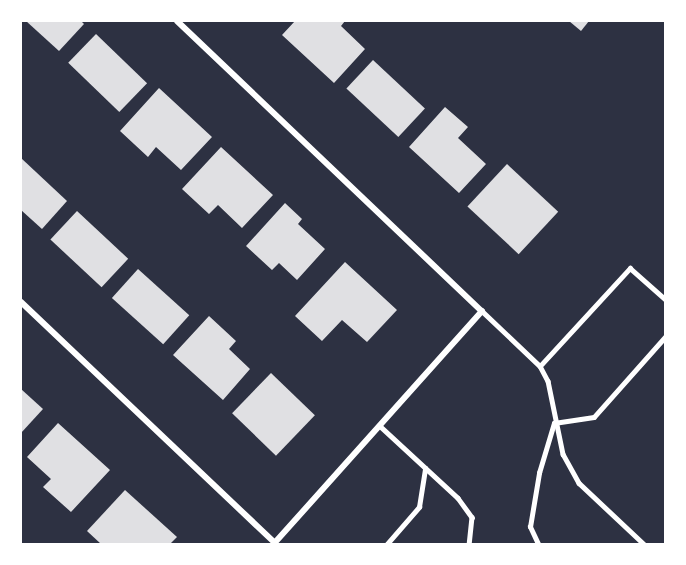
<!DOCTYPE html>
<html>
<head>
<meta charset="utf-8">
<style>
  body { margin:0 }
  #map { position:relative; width:686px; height:565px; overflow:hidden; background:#2d3142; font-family:"IBM Plex Serif",serif }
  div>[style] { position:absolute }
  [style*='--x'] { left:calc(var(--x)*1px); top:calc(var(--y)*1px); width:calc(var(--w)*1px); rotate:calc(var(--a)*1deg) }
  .building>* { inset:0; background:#e0e0e3; transform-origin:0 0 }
  .service>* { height:4.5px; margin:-2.25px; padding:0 2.25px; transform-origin:2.25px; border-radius:2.25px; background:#fff }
  .minor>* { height:6px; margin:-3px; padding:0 3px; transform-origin:3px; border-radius:3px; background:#fff }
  span { translate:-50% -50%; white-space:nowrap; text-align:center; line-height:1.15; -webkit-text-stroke:5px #fff; paint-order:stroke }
  .frame { position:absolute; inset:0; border:22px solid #fff; pointer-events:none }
</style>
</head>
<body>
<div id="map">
  <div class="building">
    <i style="clip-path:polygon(26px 21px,81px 21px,84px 24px,59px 51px)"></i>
    <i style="clip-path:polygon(295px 21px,345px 21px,341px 26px,365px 49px,334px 83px,282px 35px)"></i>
    <i style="clip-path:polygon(569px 21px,589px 21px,581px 31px)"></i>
    <i style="left:96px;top:34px;width:71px;height:40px;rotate:44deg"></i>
    <i style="left:373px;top:60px;width:71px;height:39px;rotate:43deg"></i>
    <i style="clip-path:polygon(159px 88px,212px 137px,181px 170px,156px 147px,148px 157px,120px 131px)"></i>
    <i style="clip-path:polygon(445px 107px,468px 127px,458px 138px,486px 164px,459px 193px,409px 147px)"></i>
    <i style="clip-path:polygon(221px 147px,273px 195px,242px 228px,218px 205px,209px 214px,182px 189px)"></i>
    <i style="clip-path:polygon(21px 158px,67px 201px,42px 229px,21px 210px)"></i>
    <i style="left:507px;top:164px;width:70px;height:58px;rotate:43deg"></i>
    <i style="clip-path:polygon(285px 203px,302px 219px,298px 224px,325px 249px,297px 280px,279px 263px,272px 270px,246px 246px)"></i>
    <i style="left:77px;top:211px;width:70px;height:39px;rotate:43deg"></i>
    <i style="clip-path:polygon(345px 262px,397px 310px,367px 342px,342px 320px,322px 341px,295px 316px)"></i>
    <i style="left:138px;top:269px;width:69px;height:39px;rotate:42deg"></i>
    <i style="clip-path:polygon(209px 316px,236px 341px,229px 349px,250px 369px,223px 400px,173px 355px)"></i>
    <i style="left:271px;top:373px;width:61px;height:56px;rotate:44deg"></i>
    <i style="clip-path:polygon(21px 389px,43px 409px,21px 433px)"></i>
    <i style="clip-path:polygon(58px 423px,110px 470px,71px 512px,43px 487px,51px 479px,27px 457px)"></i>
    <i style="clip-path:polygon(125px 490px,177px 537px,170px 544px,101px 544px,87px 531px)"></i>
  </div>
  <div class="service">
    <i style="--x:482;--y:311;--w:80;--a:43.5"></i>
    <i style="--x:540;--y:366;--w:133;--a:-47.4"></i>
    <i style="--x:630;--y:268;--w:47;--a:41.5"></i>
    <i style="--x:540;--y:366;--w:17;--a:62"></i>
    <i style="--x:548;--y:381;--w:75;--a:78.4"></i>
    <i style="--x:563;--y:454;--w:33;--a:61"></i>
    <i style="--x:579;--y:483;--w:89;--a:43.2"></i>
    <i style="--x:554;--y:423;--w:40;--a:-8.5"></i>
    <i style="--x:594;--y:417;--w:107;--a:-48.4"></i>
    <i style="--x:380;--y:426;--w:106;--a:42.7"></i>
    <i style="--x:458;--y:498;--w:24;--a:54"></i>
    <i style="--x:472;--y:517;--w:27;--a:96"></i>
    <i style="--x:387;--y:544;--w:49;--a:-49.1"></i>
    <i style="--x:419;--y:507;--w:39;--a:-81"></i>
    <i style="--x:538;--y:544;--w:19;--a:-115"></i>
    <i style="--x:530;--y:527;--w:55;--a:-80.5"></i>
    <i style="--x:539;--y:473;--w:52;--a:-73.3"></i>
  </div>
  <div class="minor">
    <i style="--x:177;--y:21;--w:421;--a:43.6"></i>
    <i style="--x:482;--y:311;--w:312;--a:131.8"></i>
    <i style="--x:21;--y:302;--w:350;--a:43.5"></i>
  </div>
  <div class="frame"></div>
</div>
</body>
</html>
